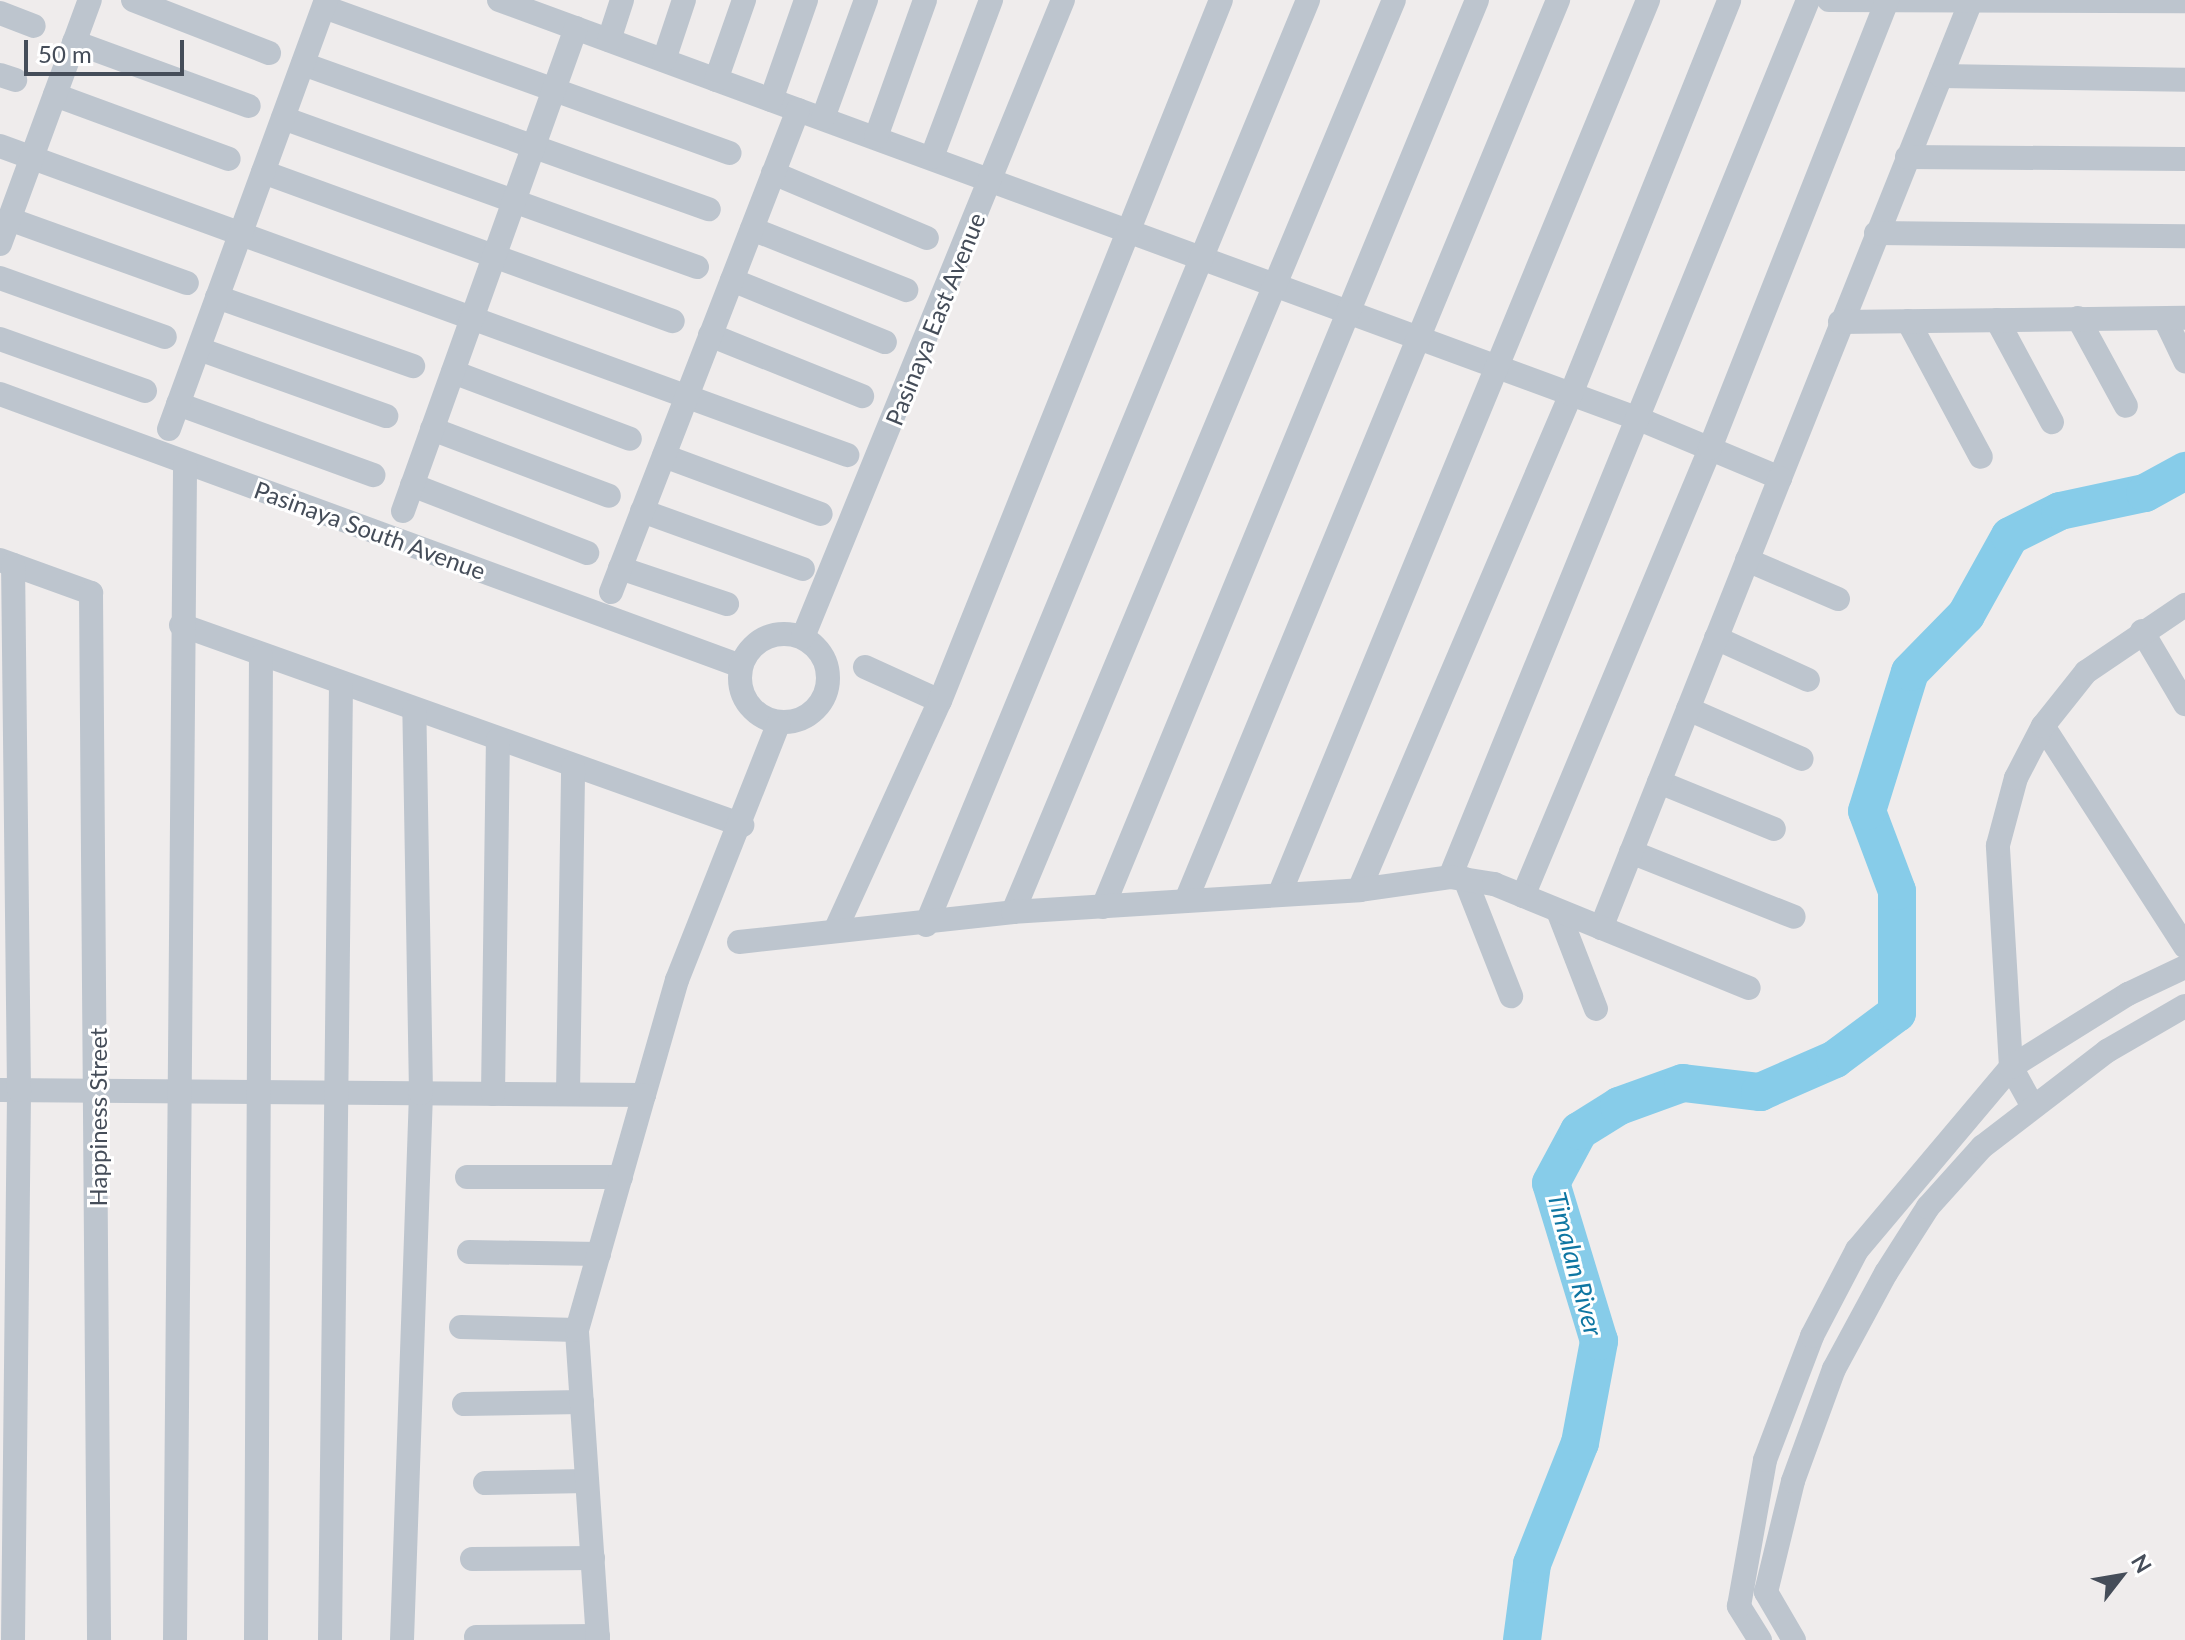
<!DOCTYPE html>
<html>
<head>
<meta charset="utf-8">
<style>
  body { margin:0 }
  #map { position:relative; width:2185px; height:1640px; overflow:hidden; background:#efecec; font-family:Lato,sans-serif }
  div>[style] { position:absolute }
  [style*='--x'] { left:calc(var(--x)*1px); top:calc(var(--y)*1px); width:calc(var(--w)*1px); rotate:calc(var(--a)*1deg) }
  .river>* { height:38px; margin:-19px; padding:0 19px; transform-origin:19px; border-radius:19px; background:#87cce9 }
  .minor>* { height:24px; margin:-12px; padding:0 12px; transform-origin:12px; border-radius:12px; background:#bdc5ce }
  .minor>.ring { margin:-12px; padding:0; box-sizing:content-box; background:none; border:24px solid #bdc5ce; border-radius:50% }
  span { translate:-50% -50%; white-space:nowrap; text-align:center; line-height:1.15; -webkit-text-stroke:6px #fff; paint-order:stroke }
  .street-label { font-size:24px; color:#454d59 }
  .water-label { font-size:26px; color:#0f76a2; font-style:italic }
  .north { position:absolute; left:2081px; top:1536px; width:80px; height:80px; -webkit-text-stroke:6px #fff; paint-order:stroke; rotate:59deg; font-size:22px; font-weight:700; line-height:32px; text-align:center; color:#454d59 }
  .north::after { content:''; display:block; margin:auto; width:28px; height:36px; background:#454d59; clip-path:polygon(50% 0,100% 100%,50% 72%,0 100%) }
  .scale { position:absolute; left:24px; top:40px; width:160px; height:36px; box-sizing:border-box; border:4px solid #454d59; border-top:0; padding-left:10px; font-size:24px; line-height:28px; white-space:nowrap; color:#454d59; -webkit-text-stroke:6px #fff; paint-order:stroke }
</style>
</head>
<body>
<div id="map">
  <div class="river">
    <i style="--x:1522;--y:1640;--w:77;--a:-82.5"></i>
    <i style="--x:1532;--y:1564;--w:130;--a:-68.4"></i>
    <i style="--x:1580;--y:1443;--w:104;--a:-79.4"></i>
    <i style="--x:1599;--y:1341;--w:165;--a:-106.9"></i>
    <i style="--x:1551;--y:1183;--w:59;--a:-61.7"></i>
    <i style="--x:1579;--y:1131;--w:47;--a:-32"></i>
    <i style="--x:1619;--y:1106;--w:68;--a:-19.8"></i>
    <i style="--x:1683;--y:1083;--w:78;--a:6.7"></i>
    <i style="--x:1760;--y:1092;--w:82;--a:-23.7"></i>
    <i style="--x:1835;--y:1059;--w:77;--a:-36.6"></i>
    <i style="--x:1897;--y:1013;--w:122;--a:-90"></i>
    <i style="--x:1897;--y:891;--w:85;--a:-110.6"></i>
    <i style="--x:1867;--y:811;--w:145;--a:-72.8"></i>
    <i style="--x:1910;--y:672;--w:80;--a:-45.5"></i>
    <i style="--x:1966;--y:615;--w:90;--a:-60.9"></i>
    <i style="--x:2010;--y:536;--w:56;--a:-26.6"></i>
    <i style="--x:2060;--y:511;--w:87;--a:-12"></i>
    <i style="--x:2145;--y:493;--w:46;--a:-28.8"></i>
  </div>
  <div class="minor">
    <i style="--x:133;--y:0;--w:146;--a:21.3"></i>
    <i style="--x:499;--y:0;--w:1215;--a:20.18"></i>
    <i style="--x:1639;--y:419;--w:153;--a:22.7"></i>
    <i style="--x:1780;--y:478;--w:514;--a:-68.18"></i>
    <i style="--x:1829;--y:0;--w:356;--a:0.2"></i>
    <i style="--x:324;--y:7;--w:431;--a:19.8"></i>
    <i style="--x:0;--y:13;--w:36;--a:21"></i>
    <i style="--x:609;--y:40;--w:42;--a:-72"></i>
    <i style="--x:74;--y:42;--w:186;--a:20.1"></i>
    <i style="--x:664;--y:60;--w:63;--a:-71.6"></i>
    <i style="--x:303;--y:64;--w:431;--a:19.7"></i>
    <i style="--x:0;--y:75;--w:16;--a:18"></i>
    <i style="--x:1941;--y:76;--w:244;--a:0.9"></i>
    <i style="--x:716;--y:80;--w:85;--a:-70.7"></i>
    <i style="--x:55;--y:95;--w:185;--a:20.2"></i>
    <i style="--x:771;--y:100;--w:106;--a:-70.7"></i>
    <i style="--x:283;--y:118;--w:440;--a:19.8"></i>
    <i style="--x:823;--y:118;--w:126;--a:-70"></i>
    <i style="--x:876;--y:137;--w:145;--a:-70.3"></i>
    <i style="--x:0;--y:146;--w:902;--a:20.04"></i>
    <i style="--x:932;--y:157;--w:168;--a:-69.4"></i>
    <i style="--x:1907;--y:157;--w:278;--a:0.4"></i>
    <i style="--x:263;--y:172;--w:436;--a:20"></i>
    <i style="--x:773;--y:173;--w:167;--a:22.9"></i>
    <i style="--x:9;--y:219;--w:189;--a:19.8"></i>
    <i style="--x:752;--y:229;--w:166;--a:21.6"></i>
    <i style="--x:1876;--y:233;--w:309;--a:0.6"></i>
    <i style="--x:0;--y:244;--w:260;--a:-69.8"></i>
    <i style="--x:0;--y:278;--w:175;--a:19.7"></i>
    <i style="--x:732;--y:280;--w:165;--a:22.1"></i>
    <i style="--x:217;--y:297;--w:208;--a:19.4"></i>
    <i style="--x:2078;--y:318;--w:100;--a:61.4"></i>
    <i style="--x:2165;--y:319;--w:47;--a:64.5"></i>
    <i style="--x:1997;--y:320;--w:116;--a:61.7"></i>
    <i style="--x:1908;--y:321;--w:154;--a:61.8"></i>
    <i style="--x:1840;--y:322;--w:345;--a:-0.7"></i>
    <i style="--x:710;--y:335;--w:164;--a:21.9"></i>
    <i style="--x:0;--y:339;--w:154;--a:19.7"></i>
    <i style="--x:199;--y:349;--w:199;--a:19.7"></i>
    <i style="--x:453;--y:372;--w:189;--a:20.7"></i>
    <i style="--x:0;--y:394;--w:789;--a:20.16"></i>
    <i style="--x:178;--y:404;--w:208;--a:20"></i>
    <i style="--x:169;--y:429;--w:457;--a:-69.9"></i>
    <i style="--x:432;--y:429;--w:189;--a:20.7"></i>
    <i style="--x:664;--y:456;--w:167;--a:20.3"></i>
    <i style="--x:412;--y:485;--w:188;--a:21.2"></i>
    <i style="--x:403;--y:511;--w:513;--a:-70.29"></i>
    <i style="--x:642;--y:511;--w:171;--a:19.8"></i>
    <i style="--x:0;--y:560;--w:97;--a:19.9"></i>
    <i style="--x:91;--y:593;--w:1047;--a:89.56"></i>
    <i style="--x:1747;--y:560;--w:99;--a:23.2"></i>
    <i style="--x:620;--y:568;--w:113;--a:18.6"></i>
    <i style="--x:611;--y:592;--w:517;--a:-68.8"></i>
    <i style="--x:181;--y:625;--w:596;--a:19.62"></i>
    <i style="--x:2142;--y:631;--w:85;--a:59.5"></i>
    <i class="ring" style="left:740px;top:634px;width:64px;height:64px"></i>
    <i style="--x:803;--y:637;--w:688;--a:-67.8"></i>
    <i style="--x:1716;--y:638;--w:101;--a:24.5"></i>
    <i style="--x:865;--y:667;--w:82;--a:24.4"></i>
    <i style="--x:1688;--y:709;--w:124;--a:23.7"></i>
    <i style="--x:2043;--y:726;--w:262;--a:57.2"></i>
    <i style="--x:1659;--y:782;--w:124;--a:22.2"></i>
    <i style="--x:1631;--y:852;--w:175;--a:21.7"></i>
    <i style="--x:1450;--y:877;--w:947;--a:-67.79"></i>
    <i style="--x:1465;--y:879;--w:126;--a:68.5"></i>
    <i style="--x:1359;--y:890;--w:539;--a:-66.86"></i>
    <i style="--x:1571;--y:394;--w:424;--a:-68.1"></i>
    <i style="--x:1280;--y:893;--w:966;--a:-67.6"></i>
    <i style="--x:1523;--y:896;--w:485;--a:-67.3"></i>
    <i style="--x:1710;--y:448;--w:481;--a:-68.4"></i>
    <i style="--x:1187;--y:898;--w:972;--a:-67.55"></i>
    <i style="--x:1103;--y:907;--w:981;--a:-67.59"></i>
    <i style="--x:1558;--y:911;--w:105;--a:68.8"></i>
    <i style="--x:1013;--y:912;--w:988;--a:-67.33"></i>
    <i style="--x:926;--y:925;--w:1001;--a:-67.56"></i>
    <i style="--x:1601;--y:928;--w:484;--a:-68.3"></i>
    <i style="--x:835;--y:931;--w:253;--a:-65.5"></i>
    <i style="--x:940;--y:701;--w:755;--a:-68.16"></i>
    <i style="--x:739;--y:942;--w:276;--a:-6.2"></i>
    <i style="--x:1013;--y:912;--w:347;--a:-3.6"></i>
    <i style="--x:1359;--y:890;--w:92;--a:-8.1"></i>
    <i style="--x:1450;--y:877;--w:45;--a:9"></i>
    <i style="--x:1494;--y:884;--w:275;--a:22.2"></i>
    <i style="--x:0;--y:1090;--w:644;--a:0.44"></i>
    <i style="--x:644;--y:1095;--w:120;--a:-74"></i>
    <i style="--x:677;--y:980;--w:277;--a:-68.4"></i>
    <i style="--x:493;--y:1094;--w:354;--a:-89.2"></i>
    <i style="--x:568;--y:1094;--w:327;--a:-89.1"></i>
    <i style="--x:2032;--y:1105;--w:43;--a:-118.9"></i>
    <i style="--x:2011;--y:1067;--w:222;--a:-93.4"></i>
    <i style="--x:1998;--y:845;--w:69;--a:-75"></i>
    <i style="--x:2016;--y:778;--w:59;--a:-62.6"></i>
    <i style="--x:2043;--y:726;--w:69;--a:-51.5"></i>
    <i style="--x:2086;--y:672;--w:120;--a:-34.1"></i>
    <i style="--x:467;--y:1177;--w:154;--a:0"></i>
    <i style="--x:469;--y:1252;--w:130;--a:0.9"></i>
    <i style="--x:461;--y:1327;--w:116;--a:1.5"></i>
    <i style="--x:464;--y:1404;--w:118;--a:-1"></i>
    <i style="--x:485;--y:1483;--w:102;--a:-1.1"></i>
    <i style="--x:472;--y:1559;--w:121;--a:-0.5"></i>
    <i style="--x:476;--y:1637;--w:122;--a:-0.5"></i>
    <i style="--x:13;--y:1640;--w:550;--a:-89.37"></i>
    <i style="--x:19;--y:1090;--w:525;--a:-90.65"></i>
    <i style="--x:175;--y:1640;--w:1176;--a:-89.51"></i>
    <i style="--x:256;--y:1640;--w:984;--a:-89.71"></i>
    <i style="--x:330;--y:1640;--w:954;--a:-89.34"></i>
    <i style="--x:402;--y:1640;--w:547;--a:-88.01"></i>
    <i style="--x:421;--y:1093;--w:382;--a:-91"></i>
    <i style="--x:598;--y:1640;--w:311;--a:-93.9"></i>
    <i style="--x:577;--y:1330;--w:244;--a:-74.1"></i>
    <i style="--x:1760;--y:1640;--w:40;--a:-122"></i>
    <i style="--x:1739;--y:1606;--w:148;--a:-79.9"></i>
    <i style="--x:1765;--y:1460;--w:133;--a:-69.2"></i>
    <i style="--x:1812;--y:1336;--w:97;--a:-62.4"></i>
    <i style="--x:1857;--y:1250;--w:239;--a:-49.9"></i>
    <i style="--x:2011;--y:1067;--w:138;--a:-32"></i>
    <i style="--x:2128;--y:994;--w:63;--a:-25.3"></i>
    <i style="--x:1794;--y:1640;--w:56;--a:-120.3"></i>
    <i style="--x:1766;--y:1592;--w:114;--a:-76.3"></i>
    <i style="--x:1793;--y:1481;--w:119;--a:-69.9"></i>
    <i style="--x:1834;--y:1369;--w:109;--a:-61.6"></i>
    <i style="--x:1886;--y:1273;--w:78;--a:-57.5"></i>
    <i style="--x:1928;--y:1207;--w:81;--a:-48"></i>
    <i style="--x:1982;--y:1147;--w:158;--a:-37.5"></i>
    <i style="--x:2107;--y:1051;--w:90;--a:-30"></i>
  </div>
  <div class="street-label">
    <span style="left:935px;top:319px;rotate:-68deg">Pasinaya East Avenue</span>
    <span style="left:370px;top:530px;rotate:20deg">Pasinaya South Avenue</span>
    <span style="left:98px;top:1117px;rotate:-90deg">Happiness Street</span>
  </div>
  <div class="water-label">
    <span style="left:1575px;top:1264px;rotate:75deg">Timalan River</span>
  </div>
  <div class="north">N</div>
  <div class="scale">50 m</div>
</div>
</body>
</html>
